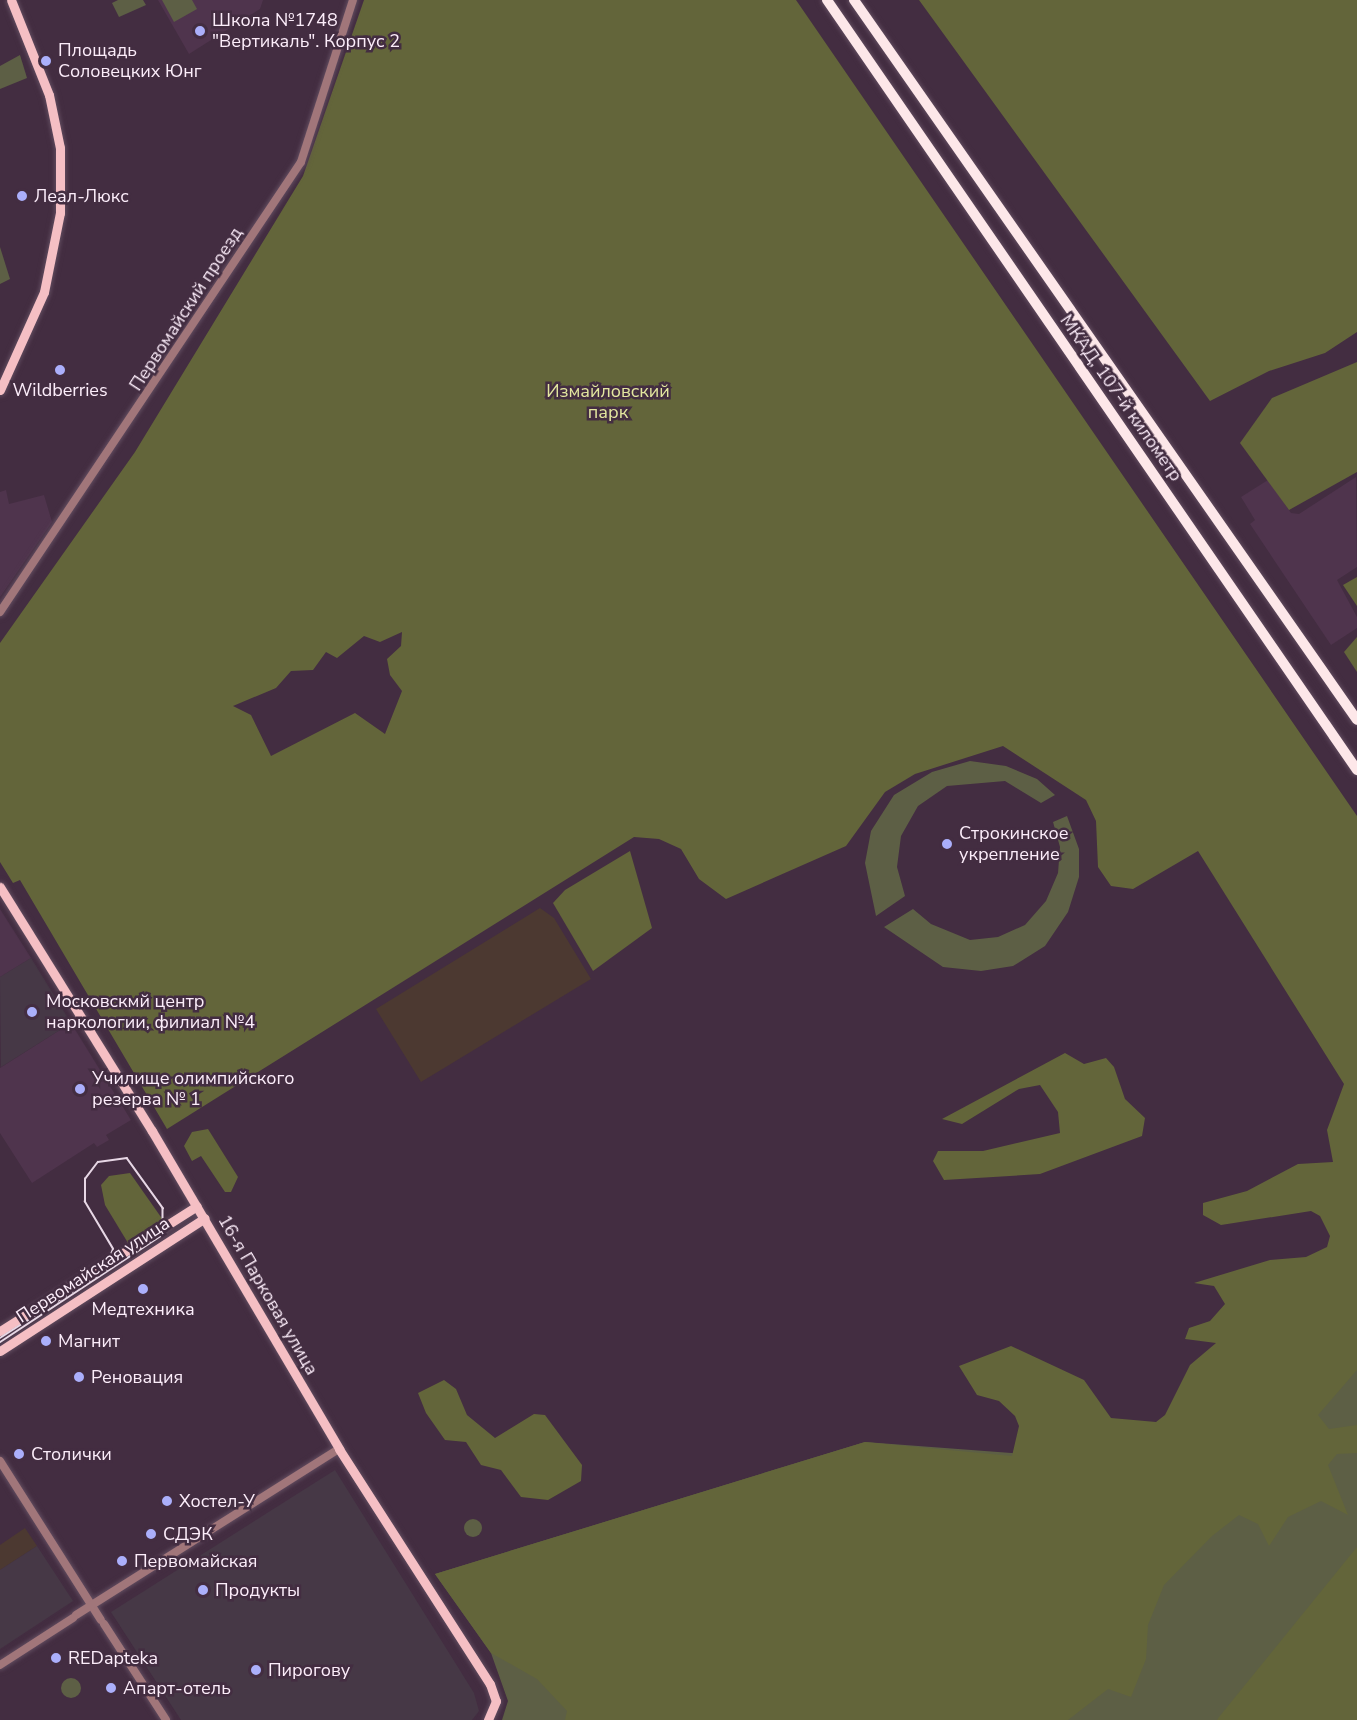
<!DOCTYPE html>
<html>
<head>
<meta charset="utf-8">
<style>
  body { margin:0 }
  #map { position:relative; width:1357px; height:1720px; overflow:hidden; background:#432d41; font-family:"Nunito Sans",sans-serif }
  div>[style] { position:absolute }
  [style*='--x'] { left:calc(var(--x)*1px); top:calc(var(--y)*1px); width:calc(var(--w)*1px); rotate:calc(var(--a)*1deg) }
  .built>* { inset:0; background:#4f344d }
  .industrial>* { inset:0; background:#4c3931 }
  .medical>* { inset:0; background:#463846 }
  .green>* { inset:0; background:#5d5f45 }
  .round { border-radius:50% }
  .forest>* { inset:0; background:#63653a }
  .roads { filter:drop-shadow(0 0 2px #614c5f) drop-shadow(0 0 2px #614c5f) }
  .minor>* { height:8px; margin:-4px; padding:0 4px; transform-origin:4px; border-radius:4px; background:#a1767a }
  .major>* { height:9px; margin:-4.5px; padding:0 4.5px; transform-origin:4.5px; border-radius:4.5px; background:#f5bfc4 }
  .highway>* { height:10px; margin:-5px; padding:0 5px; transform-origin:5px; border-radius:5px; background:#fde7e9 }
  .tram>* { height:1.5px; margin:-0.75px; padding:0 0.75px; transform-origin:0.75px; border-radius:0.75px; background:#e7d7e5 }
  .dots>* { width:16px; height:16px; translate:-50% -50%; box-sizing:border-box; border:3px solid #432d41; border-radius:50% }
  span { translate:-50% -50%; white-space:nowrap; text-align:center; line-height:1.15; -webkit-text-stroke:5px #432d41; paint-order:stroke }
  .poi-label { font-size:18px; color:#fcedfa }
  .left { translate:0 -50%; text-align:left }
  .street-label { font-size:18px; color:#fcedfa }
  .park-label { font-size:18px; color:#e3e79f }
</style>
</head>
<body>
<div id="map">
  <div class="built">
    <i style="clip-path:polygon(158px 0,263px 0,260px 9px,189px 54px)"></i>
    <i style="clip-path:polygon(1356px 477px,1357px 567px,1337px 580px,1357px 617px,1357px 628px,1331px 645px,1250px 524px,1255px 520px,1241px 497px,1268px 480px,1291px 513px,1299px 514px)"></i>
    <i style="clip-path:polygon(6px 490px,9px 504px,44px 495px,52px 522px,0 597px,0 492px)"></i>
    <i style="clip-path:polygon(0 909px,31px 958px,0 977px)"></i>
    <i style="clip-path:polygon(71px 1023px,131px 1120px,106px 1135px,109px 1140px,97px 1147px,94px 1143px,32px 1183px,0 1133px,0 1068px)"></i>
  </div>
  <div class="industrial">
    <i style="clip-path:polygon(540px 908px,554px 918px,591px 979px,421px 1082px,376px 1009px)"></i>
    <i style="clip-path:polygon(25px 1528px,37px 1546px,0 1570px,0 1545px)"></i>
  </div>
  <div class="medical">
    <i style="clip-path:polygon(31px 958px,71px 1023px,1px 1067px,0 977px)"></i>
    <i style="clip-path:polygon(335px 1470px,474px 1693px,479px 1711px,472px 1720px,181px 1720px,111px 1612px)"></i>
    <i style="clip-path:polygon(37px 1546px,73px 1601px,0 1649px,0 1570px)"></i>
  </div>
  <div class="green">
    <i style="clip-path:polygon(118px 0,143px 0,146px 5px,119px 17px,112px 3px)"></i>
    <i style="clip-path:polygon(162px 0,192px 0,197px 9px,174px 22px)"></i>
    <i style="clip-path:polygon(20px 55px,27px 78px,0 89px,0 66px)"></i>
    <i style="clip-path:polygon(0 247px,10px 279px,0 284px)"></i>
    <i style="clip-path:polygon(970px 761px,1006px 766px,1037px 779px,1055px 795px,1041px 803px,1005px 781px,947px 786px,918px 806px,901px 836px,897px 867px,905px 896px,876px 916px,865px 863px,871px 831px,894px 795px,932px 772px)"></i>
    <i style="clip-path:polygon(1067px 816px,1079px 849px,1079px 877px,1068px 912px,1045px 946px,1013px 966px,981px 971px,943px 967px,884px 927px,913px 909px,931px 924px,970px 940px,998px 937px,1025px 925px,1046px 901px,1058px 873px,1060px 847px,1053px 822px)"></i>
    <i style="clip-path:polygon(1357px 1324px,1357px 1720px,502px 1720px,508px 1701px,491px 1653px,435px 1574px,865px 1442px,1224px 1469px)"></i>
    <i class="round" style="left:464px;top:1519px;width:18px;height:18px"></i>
    <i class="round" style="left:61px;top:1678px;width:20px;height:20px"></i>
  </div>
  <div class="forest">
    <i style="clip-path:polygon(evenodd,364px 0,796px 0,1357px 816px,1357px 1370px,1318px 1415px,1329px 1429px,1357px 1425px,1357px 1453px,1337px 1454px,1328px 1465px,1348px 1515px,1321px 1501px,1288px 1517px,1269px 1546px,1258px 1524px,1239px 1515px,1212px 1536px,1164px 1585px,1148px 1625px,1146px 1659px,1131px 1697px,1108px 1689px,1068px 1720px,565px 1720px,567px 1711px,537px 1679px,491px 1653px,435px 1574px,865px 1442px,1012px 1456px,1019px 1426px,1015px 1416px,999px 1401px,977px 1395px,959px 1366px,1011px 1346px,1084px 1380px,1111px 1418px,1156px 1422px,1165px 1415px,1190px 1365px,1216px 1343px,1185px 1339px,1189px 1328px,1210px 1321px,1225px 1304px,1214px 1286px,1194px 1283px,1270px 1260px,1306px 1257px,1327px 1247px,1330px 1236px,1320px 1216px,1311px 1211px,1221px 1225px,1203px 1215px,1203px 1203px,1247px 1191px,1298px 1164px,1333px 1162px,1327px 1130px,1344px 1084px,1198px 851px,1133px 889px,1111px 886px,1098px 867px,1096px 821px,1086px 800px,1003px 746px,915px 774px,885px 792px,846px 846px,726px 899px,699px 879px,681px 849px,659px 839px,634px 837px,167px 1129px,20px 880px,13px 883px,0 862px,0 643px,135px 452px,303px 176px,364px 0,402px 632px,401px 646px,387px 659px,390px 675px,402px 691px,385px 734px,355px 713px,271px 756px,251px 715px,233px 706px,276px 688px,291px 671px,313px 670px,326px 652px,337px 658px,364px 636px,380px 642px,402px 632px)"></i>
    <i style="clip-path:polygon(919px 0,1357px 0,1357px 332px,1325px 353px,1269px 371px,1210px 401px)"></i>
    <i style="clip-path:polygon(1357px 362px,1357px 472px,1289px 510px,1240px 443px,1272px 398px)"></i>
    <i style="clip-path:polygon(1357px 577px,1357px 606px,1343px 585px)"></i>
    <i style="clip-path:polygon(1357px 637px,1357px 672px,1344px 652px)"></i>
    <i style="clip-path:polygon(630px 851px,652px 928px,593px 971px,553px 903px,565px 890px)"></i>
    <i style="clip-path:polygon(1065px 1053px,1084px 1064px,1106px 1058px,1114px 1067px,1125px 1099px,1145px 1118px,1142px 1136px,1040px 1174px,944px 1180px,933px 1161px,938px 1151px,983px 1151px,1060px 1133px,1058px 1112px,1040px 1085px,1019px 1089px,962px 1124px,942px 1119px)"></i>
    <i style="clip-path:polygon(208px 1129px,238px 1177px,231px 1192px,225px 1192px,201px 1156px,192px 1161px,184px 1146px,192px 1132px)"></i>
    <i style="clip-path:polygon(130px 1173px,163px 1220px,128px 1243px,105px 1205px,101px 1185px,109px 1176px)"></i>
    <i style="clip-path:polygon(444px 1380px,456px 1389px,467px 1415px,495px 1438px,534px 1414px,545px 1415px,582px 1465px,581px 1481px,548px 1500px,521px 1497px,501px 1470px,481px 1465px,466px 1442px,445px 1440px,426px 1413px,418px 1393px)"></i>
    <i style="clip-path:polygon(1357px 1547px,1357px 1720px,1217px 1720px,1219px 1717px)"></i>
  </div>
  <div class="roads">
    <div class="minor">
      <i style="--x:0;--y:612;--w:541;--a:-56.22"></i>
      <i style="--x:301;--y:162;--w:170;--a:-72.2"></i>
      <i style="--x:0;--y:1461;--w:188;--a:57.6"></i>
      <i style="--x:76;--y:1615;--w:311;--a:-32.3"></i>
      <i style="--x:104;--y:1624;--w:114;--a:57.1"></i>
      <i style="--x:0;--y:1665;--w:87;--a:-32.8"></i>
    </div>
    <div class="major">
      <i style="--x:0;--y:390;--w:107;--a:-65.8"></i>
      <i style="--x:44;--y:292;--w:81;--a:-78.6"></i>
      <i style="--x:60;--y:213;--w:65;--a:-90"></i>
      <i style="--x:60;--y:148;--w:54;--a:-101.7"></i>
      <i style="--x:49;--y:95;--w:102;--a:-111.8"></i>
      <i style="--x:0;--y:887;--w:287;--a:58.1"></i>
      <i style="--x:152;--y:1131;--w:369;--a:59.5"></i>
      <i style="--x:339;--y:1449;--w:279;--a:57.3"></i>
      <i style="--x:490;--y:1684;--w:18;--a:71"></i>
      <i style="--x:496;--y:1701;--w:21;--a:113"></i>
      <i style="--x:0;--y:1331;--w:233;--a:-32.4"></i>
      <i style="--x:0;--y:1351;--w:244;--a:-33"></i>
    </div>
    <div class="highway">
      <i style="--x:827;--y:0;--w:935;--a:55.46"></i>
      <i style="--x:854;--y:0;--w:878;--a:55.06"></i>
    </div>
  </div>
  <div class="tram">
    <i style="--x:0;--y:1338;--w:125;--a:-32.5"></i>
    <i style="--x:105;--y:1271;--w:23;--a:-70"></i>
    <i style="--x:113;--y:1249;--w:55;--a:-120.8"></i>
    <i style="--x:85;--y:1202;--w:23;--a:-90"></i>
    <i style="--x:85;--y:1179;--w:21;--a:-53"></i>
    <i style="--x:98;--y:1162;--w:29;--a:-8"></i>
    <i style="--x:127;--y:1158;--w:62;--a:54.2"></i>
    <i style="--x:163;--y:1208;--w:27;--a:90"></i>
    <i style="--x:163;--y:1235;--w:196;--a:146.5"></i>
  </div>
  <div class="dots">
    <i style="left:200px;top:31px;background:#abaffb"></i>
    <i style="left:46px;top:61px;background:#abaffb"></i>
    <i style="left:22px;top:196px;background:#abaffb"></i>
    <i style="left:60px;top:370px;background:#abaffb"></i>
    <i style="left:947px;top:844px;background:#abaffb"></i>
    <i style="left:32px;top:1012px;background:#abaffb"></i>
    <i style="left:80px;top:1089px;background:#abaffb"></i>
    <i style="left:143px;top:1289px;background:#abaffb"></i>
    <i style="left:46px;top:1341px;background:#abaffb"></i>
    <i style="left:79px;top:1377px;background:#abaffb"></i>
    <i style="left:19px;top:1454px;background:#abaffb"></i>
    <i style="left:167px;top:1501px;background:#abaffb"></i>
    <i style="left:151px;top:1534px;background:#abaffb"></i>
    <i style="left:122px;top:1561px;background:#abaffb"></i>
    <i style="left:203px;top:1590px;background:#abaffb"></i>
    <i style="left:56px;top:1658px;background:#abaffb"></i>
    <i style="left:256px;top:1670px;background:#abaffb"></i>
    <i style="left:111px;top:1688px;background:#abaffb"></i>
  </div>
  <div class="poi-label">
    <span class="left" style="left:212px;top:31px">Школа №1748<br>"Вертикаль". Корпус 2</span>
    <span class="left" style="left:58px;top:61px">Площадь<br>Соловецких Юнг</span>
    <span class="left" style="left:34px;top:196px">Леал-Люкс</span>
    <span style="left:60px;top:390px">Wildberries</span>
    <span class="left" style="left:959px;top:844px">Строкинское<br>укрепление</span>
    <span class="left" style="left:46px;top:1012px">Московскмй центр<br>наркологии, филиал №4</span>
    <span class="left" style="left:92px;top:1089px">Училище олимпийского<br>резерва № 1</span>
    <span style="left:143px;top:1309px">Медтехника</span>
    <span class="left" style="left:58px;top:1341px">Магнит</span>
    <span class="left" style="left:91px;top:1377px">Реновация</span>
    <span class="left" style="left:31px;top:1454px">Столички</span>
    <span class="left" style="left:179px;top:1501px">Хостел-У</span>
    <span class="left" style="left:163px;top:1534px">СДЭК</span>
    <span class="left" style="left:134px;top:1561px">Первомайская</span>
    <span class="left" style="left:215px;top:1590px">Продукты</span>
    <span class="left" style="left:68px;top:1658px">REDapteka</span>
    <span class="left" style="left:268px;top:1670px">Пирогову</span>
    <span class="left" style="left:123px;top:1688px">Апарт-отель</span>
  </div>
  <div class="street-label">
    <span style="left:186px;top:309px;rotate:-57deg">Первомайский проезд</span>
    <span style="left:1121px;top:398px;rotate:55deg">МКАД, 107-й километр</span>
    <span style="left:93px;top:1270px;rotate:-33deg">Первомайская улица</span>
    <span style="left:268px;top:1295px;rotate:60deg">16-я Парковая улица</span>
  </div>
  <div class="park-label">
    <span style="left:608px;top:402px">Измайловский<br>парк</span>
  </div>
</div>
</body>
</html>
